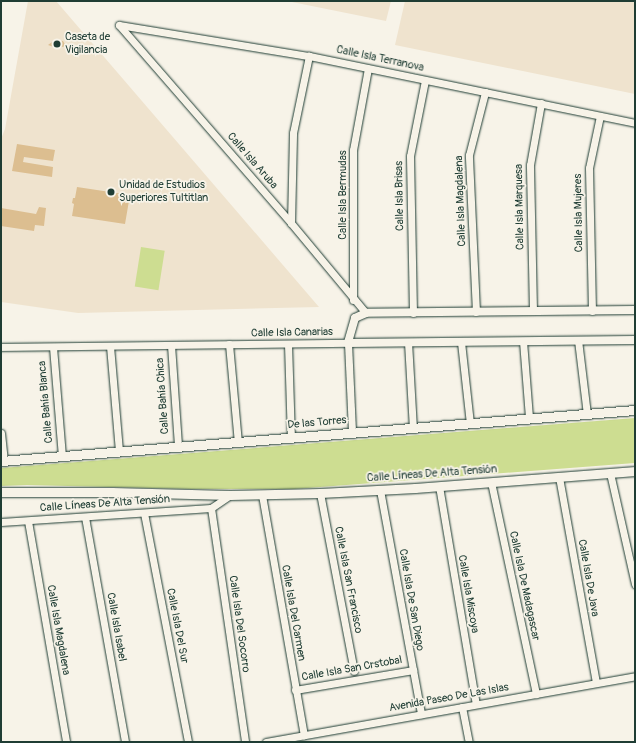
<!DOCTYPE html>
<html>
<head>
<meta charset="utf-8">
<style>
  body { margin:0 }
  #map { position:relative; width:636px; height:743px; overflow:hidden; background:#f7f3e8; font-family:Pangolin,sans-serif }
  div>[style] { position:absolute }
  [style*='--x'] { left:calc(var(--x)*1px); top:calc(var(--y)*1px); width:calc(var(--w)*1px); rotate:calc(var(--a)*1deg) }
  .built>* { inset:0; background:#efe3ce }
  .green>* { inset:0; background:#cddd91; transform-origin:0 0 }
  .building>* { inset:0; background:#dcbe90 }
  .roads { filter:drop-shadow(0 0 1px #1f3d34) drop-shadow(0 0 1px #1f3d34) }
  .minor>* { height:7px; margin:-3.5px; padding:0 3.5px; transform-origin:3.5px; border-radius:3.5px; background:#f7f3e8 }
  .tertiary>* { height:8px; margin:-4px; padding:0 4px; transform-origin:4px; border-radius:4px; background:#f7f3e8 }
  .secondary>* { height:9px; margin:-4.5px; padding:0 4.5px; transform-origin:4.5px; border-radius:4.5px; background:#f7f3e8 }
  .dots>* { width:11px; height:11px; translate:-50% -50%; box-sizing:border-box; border:2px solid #f7f3e8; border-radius:50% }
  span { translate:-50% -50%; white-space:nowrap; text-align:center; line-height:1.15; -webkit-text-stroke:3.5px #f7f3e8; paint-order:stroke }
  .poi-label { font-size:11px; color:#1f3d34 }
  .left { translate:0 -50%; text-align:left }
  .street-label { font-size:11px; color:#1f3d34 }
  .frame { position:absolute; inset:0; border:2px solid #1f3d34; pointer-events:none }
</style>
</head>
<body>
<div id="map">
  <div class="built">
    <i style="clip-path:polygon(28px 1px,56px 1px,319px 307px,78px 313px,1px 302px,1px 139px,5px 129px)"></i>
    <i style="clip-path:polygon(287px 1px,391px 1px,386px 21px)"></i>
    <i style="clip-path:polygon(405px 1px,635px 1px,635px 94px,395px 45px)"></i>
  </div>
  <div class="green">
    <i style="left:141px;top:247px;width:24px;height:40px;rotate:9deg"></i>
    <i style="clip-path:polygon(635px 418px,635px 463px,294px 489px,191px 489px,27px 485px,1px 486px,1px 468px)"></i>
  </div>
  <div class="building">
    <i style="clip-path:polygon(55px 40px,63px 41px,66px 46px,57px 48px,48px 45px)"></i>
    <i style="clip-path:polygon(17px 144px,55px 150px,53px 161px,24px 157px,23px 162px,53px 167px,52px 177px,12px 171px)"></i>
    <i style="clip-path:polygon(77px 187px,130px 195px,125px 224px,72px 216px,74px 204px,72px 203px,73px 198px,75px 198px)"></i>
    <i style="clip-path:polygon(39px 207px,46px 208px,44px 226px,35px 225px,34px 231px,1px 226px,1px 208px,36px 214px)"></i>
  </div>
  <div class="roads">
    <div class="minor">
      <i style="--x:119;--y:25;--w:193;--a:9.3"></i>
      <i style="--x:309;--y:56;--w:333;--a:11.6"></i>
      <i style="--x:119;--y:25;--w:262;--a:49"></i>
      <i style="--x:291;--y:223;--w:117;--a:50.2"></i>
      <i style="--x:291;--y:223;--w:90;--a:-88.7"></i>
      <i style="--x:293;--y:133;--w:79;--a:-78.3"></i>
      <i style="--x:353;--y:300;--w:150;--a:-90"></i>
      <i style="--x:353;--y:150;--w:83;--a:-79.6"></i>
      <i style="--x:533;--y:311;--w:146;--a:-91.2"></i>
      <i style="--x:530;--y:165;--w:63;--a:-79.9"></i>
      <i style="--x:592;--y:311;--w:143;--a:-91.2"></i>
      <i style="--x:589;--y:168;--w:53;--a:-78.1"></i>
      <i style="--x:476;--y:312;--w:157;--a:-92.6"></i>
      <i style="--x:469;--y:155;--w:65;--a:-75.7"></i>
      <i style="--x:413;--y:313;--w:157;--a:-91.1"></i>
      <i style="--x:410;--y:156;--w:77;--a:-78.8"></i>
      <i style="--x:578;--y:340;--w:75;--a:83.1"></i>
      <i style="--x:523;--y:341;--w:77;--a:85.5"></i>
      <i style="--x:408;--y:342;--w:86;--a:86.7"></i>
      <i style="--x:461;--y:342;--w:81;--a:83.7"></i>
      <i style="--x:229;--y:344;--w:98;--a:84.8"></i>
      <i style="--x:288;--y:344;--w:93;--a:88.2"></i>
      <i style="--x:171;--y:345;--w:101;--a:86"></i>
      <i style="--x:110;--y:346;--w:105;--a:85.1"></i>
      <i style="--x:1;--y:347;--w:347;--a:-0.7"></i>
      <i style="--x:348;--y:343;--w:89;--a:87.4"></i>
      <i style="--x:53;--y:347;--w:109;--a:85.3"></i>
      <i style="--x:1;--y:433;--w:28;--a:84"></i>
      <i style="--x:610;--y:473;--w:114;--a:77.3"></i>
      <i style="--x:559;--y:477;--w:209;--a:79.8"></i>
      <i style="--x:491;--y:482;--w:217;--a:78"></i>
      <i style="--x:439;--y:486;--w:221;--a:80.4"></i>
      <i style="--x:380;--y:490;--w:228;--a:79.6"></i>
      <i style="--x:320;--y:493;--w:181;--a:79.2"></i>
      <i style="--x:262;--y:495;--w:244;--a:80.1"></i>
      <i style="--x:211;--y:508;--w:236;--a:81.7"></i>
      <i style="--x:144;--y:513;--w:233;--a:79.1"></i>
      <i style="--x:85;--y:517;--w:229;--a:79.9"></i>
      <i style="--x:28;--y:521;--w:224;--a:80.2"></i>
      <i style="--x:1;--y:522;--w:210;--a:-3.8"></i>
      <i style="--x:211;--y:508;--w:23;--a:-34"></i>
      <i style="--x:295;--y:690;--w:120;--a:-9.6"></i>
      <i style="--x:462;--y:707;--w:36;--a:79"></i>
      <i style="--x:266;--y:742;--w:375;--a:-10.1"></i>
    </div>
    <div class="tertiary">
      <i style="--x:635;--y:310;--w:269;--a:179.4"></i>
      <i style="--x:366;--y:313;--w:12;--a:156"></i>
      <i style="--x:355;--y:318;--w:26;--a:106"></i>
      <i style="--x:348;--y:343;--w:287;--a:-0.6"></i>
    </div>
    <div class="secondary">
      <i style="--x:1;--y:461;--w:636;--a:-4.6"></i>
      <i style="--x:1;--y:492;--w:111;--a:0"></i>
      <i style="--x:112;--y:492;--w:118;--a:1.5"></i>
      <i style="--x:230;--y:495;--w:90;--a:-1.3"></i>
      <i style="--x:320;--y:493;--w:95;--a:-3"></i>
      <i style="--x:415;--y:488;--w:221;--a:-4.4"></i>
    </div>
  </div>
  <div class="dots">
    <i style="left:57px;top:44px;background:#1f3d34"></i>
    <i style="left:111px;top:192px;background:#1f3d34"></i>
  </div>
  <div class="poi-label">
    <span class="left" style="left:65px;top:44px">Caseta de<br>Vigilancia</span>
    <span class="left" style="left:119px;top:192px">Unidad de Estudios<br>Superiores Tultitlan</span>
  </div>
  <div class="street-label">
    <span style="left:380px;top:59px;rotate:12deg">Calle Isla Terranova</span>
    <span style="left:252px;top:161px;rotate:49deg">Calle Isla Aruba</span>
    <span style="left:343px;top:195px;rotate:-90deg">Calle Isla Bermudas</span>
    <span style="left:400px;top:196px;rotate:-91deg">Calle Isla Brisas</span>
    <span style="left:461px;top:201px;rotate:-92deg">Calle Isla Magdalena</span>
    <span style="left:520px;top:207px;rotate:-91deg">Calle Isla Marquesa</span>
    <span style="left:579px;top:213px;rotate:-91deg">Calle Isla Mujeres</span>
    <span style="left:292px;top:333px;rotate:-1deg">Calle Isla Canarias</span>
    <span style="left:163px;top:396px;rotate:-94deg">Calle Bahía Chica</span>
    <span style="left:46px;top:402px;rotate:-95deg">Calle Bahía Blanca</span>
    <span style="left:317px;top:423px;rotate:-5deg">De las Torres</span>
    <span style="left:432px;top:474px;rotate:-4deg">Calle Líneas De Alta Tensión</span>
    <span style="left:105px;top:504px;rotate:-4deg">Calle Líneas De Alta Tensión</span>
    <span style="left:588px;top:578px;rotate:80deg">Calle Isla De Java</span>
    <span style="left:348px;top:580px;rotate:79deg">Calle Isla San Francisco</span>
    <span style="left:524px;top:586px;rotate:78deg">Calle Isla De Madagascar</span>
    <span style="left:468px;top:594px;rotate:80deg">Calle Isla Miscoya</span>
    <span style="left:411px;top:600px;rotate:80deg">Calle Isla De San Diego</span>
    <span style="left:293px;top:613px;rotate:80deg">Calle Isla Del Carmen</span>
    <span style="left:239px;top:624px;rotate:82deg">Calle Isla Del Socorro</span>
    <span style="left:177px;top:626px;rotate:79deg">Calle Isla Del Sur</span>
    <span style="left:116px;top:627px;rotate:80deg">Calle Isla Isabel</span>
    <span style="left:58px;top:630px;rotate:80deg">Calle Isla Magdalena</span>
    <span style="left:352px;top:669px;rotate:-10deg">Calle Isla San Crstobal</span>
    <span style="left:449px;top:698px;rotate:-10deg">Avenida Paseo De Las Islas</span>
  </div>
  <div class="frame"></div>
</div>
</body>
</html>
